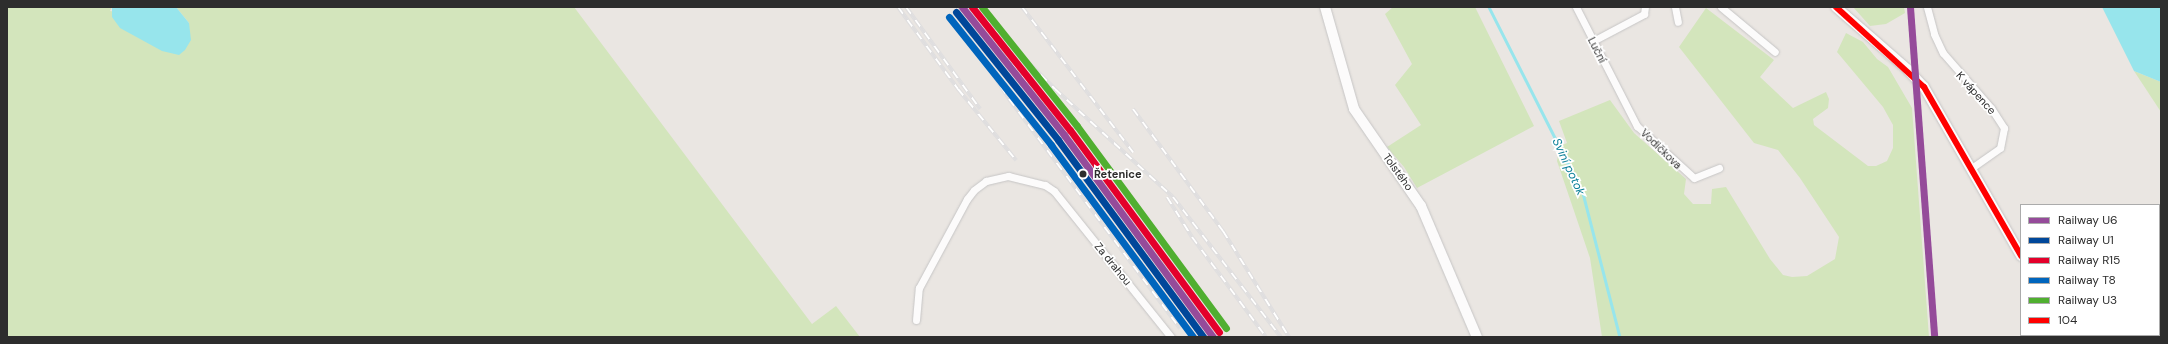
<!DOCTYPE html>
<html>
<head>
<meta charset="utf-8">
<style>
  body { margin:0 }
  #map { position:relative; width:2168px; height:344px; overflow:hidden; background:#eae6e2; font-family:"DM Sans",sans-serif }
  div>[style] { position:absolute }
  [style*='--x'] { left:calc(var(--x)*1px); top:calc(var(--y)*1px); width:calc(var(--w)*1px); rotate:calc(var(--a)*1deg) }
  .green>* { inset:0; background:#d3e5bc }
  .water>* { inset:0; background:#97e5ec }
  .stream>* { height:2.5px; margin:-1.25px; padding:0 1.25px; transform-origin:1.25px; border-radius:1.25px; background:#97e5ec }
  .roads { filter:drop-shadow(0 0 1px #c6c5c5) drop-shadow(0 0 1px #c6c5c5) }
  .street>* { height:7px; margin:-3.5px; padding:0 3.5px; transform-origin:3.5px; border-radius:3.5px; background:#fcfbfb }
  .secondary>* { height:10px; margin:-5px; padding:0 5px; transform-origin:5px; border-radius:5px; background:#fcfbfb }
  .rail>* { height:4px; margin-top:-2px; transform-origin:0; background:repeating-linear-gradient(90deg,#fff 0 8px,#dfdedf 0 16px); box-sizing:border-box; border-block:1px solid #dfdedf }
  .bus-1>* { height:6px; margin:-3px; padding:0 3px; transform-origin:3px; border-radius:3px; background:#f00 }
  .rail-1>* { height:7px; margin:-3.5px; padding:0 3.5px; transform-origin:3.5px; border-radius:3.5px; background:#954b9a }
  .rail-2>* { height:7px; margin:-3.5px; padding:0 3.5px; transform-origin:3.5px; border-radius:3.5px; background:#00479a }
  .rail-3>* { height:7px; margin:-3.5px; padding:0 3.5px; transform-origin:3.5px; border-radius:3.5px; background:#e4002b }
  .rail-4>* { height:7px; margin:-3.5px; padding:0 3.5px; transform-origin:3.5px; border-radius:3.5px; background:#0065bd }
  .rail-5>* { height:7px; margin:-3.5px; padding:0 3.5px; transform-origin:3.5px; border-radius:3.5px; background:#50af30 }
  .dots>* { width:11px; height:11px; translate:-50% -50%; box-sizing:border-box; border:2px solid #fff; border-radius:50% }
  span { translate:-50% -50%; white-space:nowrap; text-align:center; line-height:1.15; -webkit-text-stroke:3.5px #fff; paint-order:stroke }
  .street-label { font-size:11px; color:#2d2d2d }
  .stop-label { font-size:11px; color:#2d2d2d; font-weight:700 }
  .left { translate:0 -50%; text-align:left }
  .water-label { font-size:12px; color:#0d8199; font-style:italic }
  .frame { position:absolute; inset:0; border:8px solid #2d2d2d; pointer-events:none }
  .legend { position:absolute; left:2020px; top:204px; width:140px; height:132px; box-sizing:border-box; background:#fff; border:1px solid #ababab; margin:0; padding:5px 7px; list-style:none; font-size:12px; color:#2d2d2d }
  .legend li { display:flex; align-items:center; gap:8px; height:20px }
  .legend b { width:20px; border:1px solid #ababab }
</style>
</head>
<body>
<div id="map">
  <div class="green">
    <i style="clip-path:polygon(7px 7px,112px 7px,110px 11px,189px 23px,176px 7px,574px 7px,812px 324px,836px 306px,860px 337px,7px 337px)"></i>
    <i style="clip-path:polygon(1393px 7px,1475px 7px,1534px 126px,1417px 188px,1404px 167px,1387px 147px,1421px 125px,1395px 85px,1412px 64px,1385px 14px)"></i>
    <i style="clip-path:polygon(1853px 7px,1904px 7px,1905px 13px,1886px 24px,1870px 26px)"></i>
    <i style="clip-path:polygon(1706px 8px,1774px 60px,1760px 77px,1793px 108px,1826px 92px,1829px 99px,1828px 108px,1813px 119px,1814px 125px,1868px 166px,1876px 166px,1887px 161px,1893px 148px,1893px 125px,1883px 107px,1837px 52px,1846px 33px,1863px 42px,1877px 59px,1888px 67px,1912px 108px,1929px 337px,1602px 337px,1590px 258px,1557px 161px,1560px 146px,1567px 143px,1559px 121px,1610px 100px,1634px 133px,1686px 179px,1684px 194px,1693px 204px,1711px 204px,1712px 189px,1726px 187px,1770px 259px,1783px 275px,1792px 277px,1807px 276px,1835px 259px,1839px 237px,1800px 178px,1778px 150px,1754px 143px,1679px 47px)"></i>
    <i style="clip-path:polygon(2134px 71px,2161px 82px,2161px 112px)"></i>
  </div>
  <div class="water">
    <i style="clip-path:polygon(112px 7px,176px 7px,189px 23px,191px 40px,185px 50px,179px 55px,162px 51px,120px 28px,112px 17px)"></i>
    <i style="clip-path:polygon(2102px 7px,2161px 7px,2161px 82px,2134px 71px)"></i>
  </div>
  <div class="stream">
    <i style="--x:1489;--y:7;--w:208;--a:63.2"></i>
    <i style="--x:1583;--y:193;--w:149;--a:75.6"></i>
  </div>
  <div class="roads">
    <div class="street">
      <i style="--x:1576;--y:7;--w:134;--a:62.9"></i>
      <i style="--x:1637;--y:126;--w:77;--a:42.4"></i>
      <i style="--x:1694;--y:178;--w:27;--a:-22"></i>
      <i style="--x:1675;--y:7;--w:15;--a:79"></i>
      <i style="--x:1721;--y:7;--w:70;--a:39.8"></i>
      <i style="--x:1927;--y:7;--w:28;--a:75"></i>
      <i style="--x:1934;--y:34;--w:21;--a:65"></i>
      <i style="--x:1943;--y:53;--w:73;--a:48.9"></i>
      <i style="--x:1991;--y:108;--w:24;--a:57"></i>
      <i style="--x:2004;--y:128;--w:20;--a:101"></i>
      <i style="--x:2000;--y:148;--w:35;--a:145"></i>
      <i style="--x:1593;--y:41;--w:58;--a:-27.9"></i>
      <i style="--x:1644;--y:14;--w:7;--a:-82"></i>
      <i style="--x:916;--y:320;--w:32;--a:-85"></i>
      <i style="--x:919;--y:288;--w:101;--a:-61.7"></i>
      <i style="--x:967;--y:199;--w:11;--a:-52"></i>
      <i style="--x:974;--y:190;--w:15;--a:-37"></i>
      <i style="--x:986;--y:181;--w:23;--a:-13"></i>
      <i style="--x:1008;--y:176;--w:38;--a:14"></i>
      <i style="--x:1045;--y:185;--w:11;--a:34"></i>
      <i style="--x:1054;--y:191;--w:187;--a:51.3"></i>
    </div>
    <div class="secondary">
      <i style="--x:1325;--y:7;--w:106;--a:74.1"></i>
      <i style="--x:1354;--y:109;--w:118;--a:55.4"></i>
      <i style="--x:1421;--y:206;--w:142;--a:66.9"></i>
      <i style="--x:1836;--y:7;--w:94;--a:41.1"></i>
      <i style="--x:1907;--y:69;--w:25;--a:47"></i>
      <i style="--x:1924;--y:87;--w:195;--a:60.1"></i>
      <i style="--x:2089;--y:335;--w:3;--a:45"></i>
    </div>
  </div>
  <div class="rail">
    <i style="--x:898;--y:7;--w:102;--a:53.8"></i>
    <i style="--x:958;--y:89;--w:92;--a:50.8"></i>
    <i style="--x:906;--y:7;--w:126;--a:54"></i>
    <i style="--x:973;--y:7;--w:116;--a:45"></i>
    <i style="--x:1055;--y:89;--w:160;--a:42.5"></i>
    <i style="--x:1173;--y:197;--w:177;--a:52.4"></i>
    <i style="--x:983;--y:7;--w:16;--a:55"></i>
    <i style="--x:1022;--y:7;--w:183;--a:52.6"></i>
    <i style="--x:969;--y:16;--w:120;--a:48.4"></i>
    <i style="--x:1049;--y:106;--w:287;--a:53.5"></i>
    <i style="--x:966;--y:33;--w:79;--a:56.9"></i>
    <i style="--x:1009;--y:99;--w:286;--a:53.3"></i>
    <i style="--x:1133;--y:109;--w:152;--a:53.6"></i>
    <i style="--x:1223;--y:231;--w:125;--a:58.1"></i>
    <i style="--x:1167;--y:197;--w:47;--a:58"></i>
    <i style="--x:1192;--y:237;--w:124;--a:53.5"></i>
  </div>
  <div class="bus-1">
    <i style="--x:1836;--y:7;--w:119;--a:42.3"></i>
    <i style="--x:1924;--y:87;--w:195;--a:60.1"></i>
  </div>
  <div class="rail-1">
    <i style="--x:962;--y:7;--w:164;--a:51.4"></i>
    <i style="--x:1064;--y:135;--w:251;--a:53.6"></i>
    <i style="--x:1910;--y:7;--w:331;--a:85.8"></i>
  </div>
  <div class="rail-2">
    <i style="--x:956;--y:12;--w:164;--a:51.4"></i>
    <i style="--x:1058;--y:140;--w:245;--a:53.6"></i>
  </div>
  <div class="rail-3">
    <i style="--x:972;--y:7;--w:157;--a:51.5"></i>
    <i style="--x:1070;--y:130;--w:251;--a:53.6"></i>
  </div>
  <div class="rail-4">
    <i style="--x:949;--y:17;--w:164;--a:51.4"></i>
    <i style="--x:1051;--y:145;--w:239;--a:53.5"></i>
  </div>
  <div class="rail-5">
    <i style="--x:982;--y:7;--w:152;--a:51.4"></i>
    <i style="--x:1077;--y:126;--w:251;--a:53.6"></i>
  </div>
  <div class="dots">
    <i style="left:1083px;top:174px;background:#2d2d2d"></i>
  </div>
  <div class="street-label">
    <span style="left:1597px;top:50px;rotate:63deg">Luční</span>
    <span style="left:1976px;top:93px;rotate:48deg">K vápence</span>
    <span style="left:1661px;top:149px;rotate:44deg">Vodičkova</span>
    <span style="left:1398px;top:172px;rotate:54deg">Tolstého</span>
    <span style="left:1113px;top:264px;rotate:51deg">Za drahou</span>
  </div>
  <div class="stop-label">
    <span class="left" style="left:1094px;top:174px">Řetenice</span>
  </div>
  <div class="water-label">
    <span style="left:1568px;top:167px;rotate:65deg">Sviní potok</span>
  </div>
  <div class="frame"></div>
  <ul class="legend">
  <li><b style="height:5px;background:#954b9a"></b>Railway U6</li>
  <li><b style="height:5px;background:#00479a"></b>Railway U1</li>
  <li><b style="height:5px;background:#e4002b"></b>Railway R15</li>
  <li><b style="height:5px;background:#0065bd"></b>Railway T8</li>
  <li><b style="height:5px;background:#50af30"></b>Railway U3</li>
  <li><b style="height:5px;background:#f00"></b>104</li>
  </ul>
</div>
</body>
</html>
